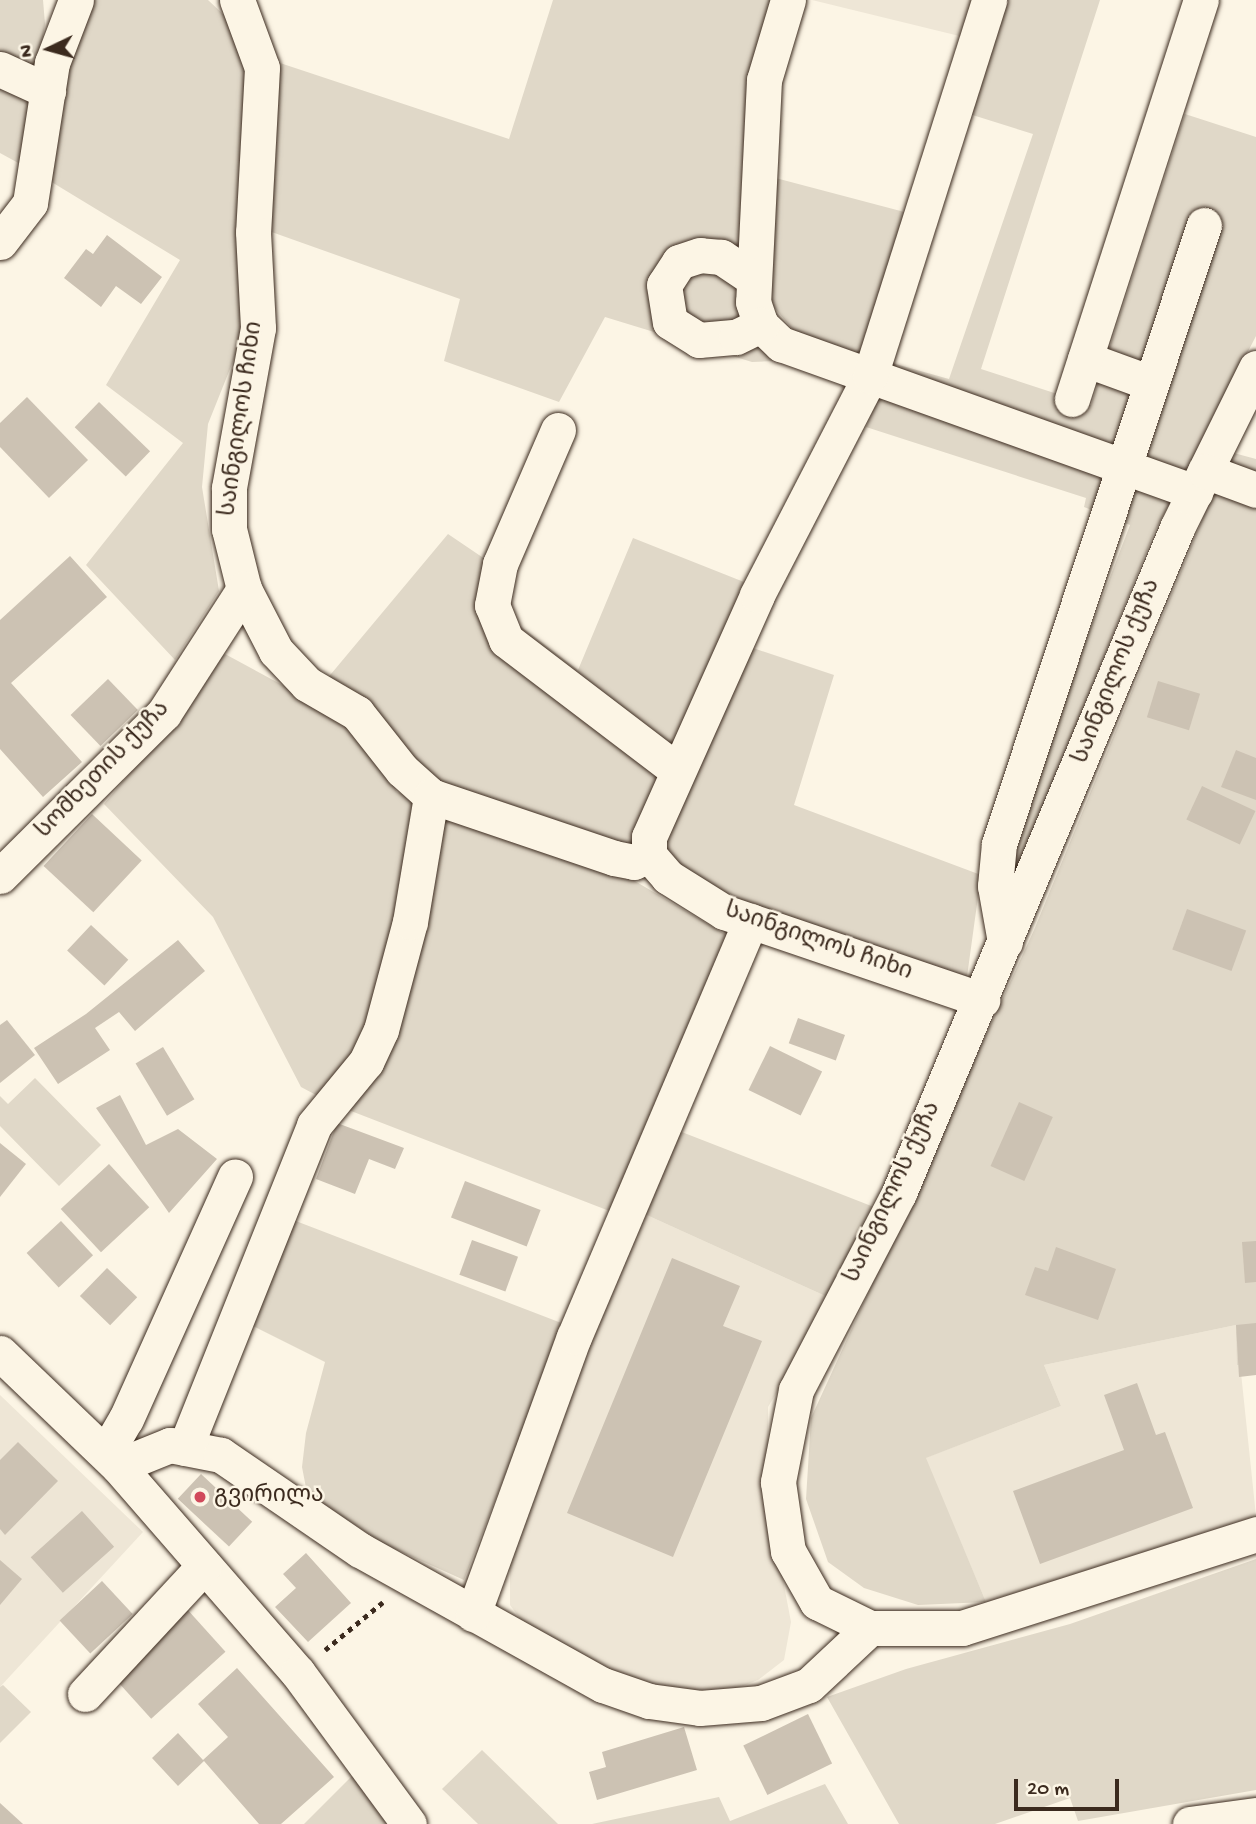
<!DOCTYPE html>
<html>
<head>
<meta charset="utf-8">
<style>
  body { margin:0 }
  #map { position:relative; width:1256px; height:1824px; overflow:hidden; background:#fcf5e5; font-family:"Gochi Hand","Noto Sans Georgian",sans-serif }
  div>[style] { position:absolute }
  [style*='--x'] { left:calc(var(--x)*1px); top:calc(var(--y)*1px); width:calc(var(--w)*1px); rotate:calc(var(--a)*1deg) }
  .built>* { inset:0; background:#eee6d6 }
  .green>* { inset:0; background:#e0d8c8 }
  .building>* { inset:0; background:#ccc2b3; transform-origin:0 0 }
  .path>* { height:4.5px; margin-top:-2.25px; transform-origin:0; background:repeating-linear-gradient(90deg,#3b2a1e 0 5px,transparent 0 10px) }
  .roads { filter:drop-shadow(0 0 2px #3b2a1e) drop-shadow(0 0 2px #3b2a1e) }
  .minor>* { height:35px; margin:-17.5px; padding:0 17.5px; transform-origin:17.5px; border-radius:17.5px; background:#fcf5e5 }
  .dots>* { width:19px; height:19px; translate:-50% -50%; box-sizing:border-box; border:4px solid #fcf5e5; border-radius:50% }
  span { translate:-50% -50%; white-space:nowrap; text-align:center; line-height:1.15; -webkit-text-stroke:5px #fcf5e5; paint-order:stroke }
  .street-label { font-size:23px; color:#3b2a1e }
  .poi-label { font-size:23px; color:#3b2a1e }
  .left { translate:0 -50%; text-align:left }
  .north { position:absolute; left:14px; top:14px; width:70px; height:70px; -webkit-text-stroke:5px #fcf5e5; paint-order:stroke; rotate:265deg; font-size:19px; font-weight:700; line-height:28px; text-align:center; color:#3b2a1e }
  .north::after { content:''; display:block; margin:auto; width:24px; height:32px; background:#3b2a1e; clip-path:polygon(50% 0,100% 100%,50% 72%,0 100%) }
  .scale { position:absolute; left:1014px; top:1779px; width:105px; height:32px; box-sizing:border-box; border:4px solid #3b2a1e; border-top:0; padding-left:9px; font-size:21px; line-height:24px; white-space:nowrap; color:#3b2a1e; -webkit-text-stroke:5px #fcf5e5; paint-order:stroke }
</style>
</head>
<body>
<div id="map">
  <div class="built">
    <i style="clip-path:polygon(812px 0,997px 0,984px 42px)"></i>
    <i style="clip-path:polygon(640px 1212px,832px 1299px,768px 1407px,768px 1501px,791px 1622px,784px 1660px,758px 1680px,730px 1691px,694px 1695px,621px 1678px,524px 1624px,510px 1605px,510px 1557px)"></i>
    <i style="clip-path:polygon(1236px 1325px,1256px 1516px,986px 1602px,925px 1458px,1061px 1406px,1044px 1365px)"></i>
    <i style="clip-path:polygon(0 1395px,143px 1532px,0 1687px)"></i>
  </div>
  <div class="green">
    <i style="clip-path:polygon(0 0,43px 0,45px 24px,22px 165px,0 153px)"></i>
    <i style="clip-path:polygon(95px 0,208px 0,225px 16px,255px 69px,248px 324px,208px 424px,202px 487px,219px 591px,175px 660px,86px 565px,183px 443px,106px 385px,180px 260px,45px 178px,76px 36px)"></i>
    <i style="clip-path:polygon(553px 0,775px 0,741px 307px,777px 361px,752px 362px,605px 317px,559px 402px,444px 361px,460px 299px,266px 230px,271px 60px,509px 139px)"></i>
    <i style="clip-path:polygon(997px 0,1100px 0,981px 369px,1091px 405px,1185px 114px,1256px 137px,1256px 336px,1154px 533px,1007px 896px,1008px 845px,1130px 525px,1084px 507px,1086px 498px,866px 427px,892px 363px,949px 379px,1033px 134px,963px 112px)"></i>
    <i style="clip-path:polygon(768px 176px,912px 214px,862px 362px,800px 338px,773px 306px,766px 268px)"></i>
    <i style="clip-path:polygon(1230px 452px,1256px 459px,1256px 1364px,1237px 1365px,1236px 1325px,1044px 1365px,1061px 1406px,926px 1458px,986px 1602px,918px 1605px,864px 1588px,828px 1562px,806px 1499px,811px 1418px,1034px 930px)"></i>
    <i style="clip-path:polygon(448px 534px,513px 578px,507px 616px,578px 670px,633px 538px,744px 582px,635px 848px,436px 784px,326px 680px)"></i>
    <i style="clip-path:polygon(750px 647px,834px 675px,794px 805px,981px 875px,966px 984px,703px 890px,663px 852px,664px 829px)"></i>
    <i style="clip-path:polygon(225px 654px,358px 726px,397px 792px,628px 877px,728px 936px,612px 1212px,333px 1104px,301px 1087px,213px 917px,104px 804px,190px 702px,215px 659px)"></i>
    <i style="clip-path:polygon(35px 1078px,101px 1145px,59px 1186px,0 1126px,0 1096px,8px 1104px)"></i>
    <i style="clip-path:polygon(674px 1129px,879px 1209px,832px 1299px,640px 1212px)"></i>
    <i style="clip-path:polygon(288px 1218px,564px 1324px,464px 1580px,384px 1544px,307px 1493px,302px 1467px,306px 1433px,325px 1362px,249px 1324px)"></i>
    <i style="clip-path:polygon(1256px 1559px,1256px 1790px,1078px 1821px,1070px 1798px,995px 1824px,899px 1824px,827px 1697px,906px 1669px,1070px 1624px)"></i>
    <i style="clip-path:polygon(3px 1685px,31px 1712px,0 1743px,0 1687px)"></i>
    <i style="clip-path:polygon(482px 1750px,558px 1824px,478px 1824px,442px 1789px)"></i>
    <i style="clip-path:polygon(353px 1775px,387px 1824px,304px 1824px)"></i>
    <i style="clip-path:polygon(825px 1784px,848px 1824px,592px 1824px,719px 1797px,730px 1821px)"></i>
  </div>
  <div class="building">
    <i style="clip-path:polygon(107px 235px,162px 277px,141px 304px,116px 286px,101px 307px,64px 278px,86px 249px,93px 254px)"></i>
    <i style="clip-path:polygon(27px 397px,88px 460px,49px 498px,0 447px,0 423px)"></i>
    <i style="left:99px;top:402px;width:71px;height:35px;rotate:44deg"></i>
    <i style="clip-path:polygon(70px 556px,107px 597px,11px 683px,82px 762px,43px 797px,0 749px,0 620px)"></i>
    <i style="left:108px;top:679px;width:43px;height:52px;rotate:46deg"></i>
    <i style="left:1158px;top:681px;width:44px;height:38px;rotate:17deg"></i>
    <i style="clip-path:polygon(1236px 750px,1256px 758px,1256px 800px,1221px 787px)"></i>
    <i style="left:1202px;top:786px;width:59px;height:37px;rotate:25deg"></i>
    <i style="left:92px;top:814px;width:68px;height:71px;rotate:43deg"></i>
    <i style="left:1187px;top:909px;width:63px;height:43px;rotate:20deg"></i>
    <i style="left:91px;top:925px;width:51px;height:35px;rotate:43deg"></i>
    <i style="clip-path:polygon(178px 940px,205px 971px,135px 1031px,119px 1012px,95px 1028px,110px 1050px,58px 1084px,34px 1048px,86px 1014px)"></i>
    <i style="left:798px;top:1018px;width:50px;height:27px;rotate:20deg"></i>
    <i style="clip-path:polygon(7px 1020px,35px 1055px,0 1083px,0 1025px)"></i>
    <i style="left:770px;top:1046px;width:58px;height:49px;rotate:26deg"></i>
    <i style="left:163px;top:1047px;width:61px;height:32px;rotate:59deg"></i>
    <i style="clip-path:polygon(120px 1095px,146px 1145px,178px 1129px,217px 1159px,169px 1213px,96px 1108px)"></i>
    <i style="left:1019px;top:1102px;width:37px;height:70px;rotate:24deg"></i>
    <i style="clip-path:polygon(337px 1123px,404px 1148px,395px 1169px,369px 1159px,355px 1194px,316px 1179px)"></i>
    <i style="clip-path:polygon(0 1143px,26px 1164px,0 1197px)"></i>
    <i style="left:109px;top:1164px;width:59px;height:66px;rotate:47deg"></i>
    <i style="left:465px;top:1181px;width:81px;height:39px;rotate:21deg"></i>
    <i style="left:61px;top:1221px;width:47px;height:47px;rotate:47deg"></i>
    <i style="left:472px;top:1240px;width:49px;height:37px;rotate:20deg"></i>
    <i style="clip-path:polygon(1256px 1241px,1256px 1282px,1245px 1283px,1242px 1242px)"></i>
    <i style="clip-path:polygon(1056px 1247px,1116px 1269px,1098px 1320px,1025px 1295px,1035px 1267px,1048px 1271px)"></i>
    <i style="clip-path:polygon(672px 1258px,740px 1286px,723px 1326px,762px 1341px,673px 1557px,567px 1513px)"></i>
    <i style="left:107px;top:1268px;width:42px;height:39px;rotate:44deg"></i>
    <i style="clip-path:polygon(1256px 1323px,1256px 1375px,1239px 1377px,1236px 1325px)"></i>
    <i style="clip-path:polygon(1137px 1383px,1156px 1435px,1165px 1432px,1193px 1508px,1040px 1564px,1013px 1491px,1124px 1450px,1104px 1395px)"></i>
    <i style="clip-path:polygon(18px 1442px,58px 1481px,5px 1535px,0 1529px,0 1460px)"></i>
    <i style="left:201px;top:1474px;width:70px;height:34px;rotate:43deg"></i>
    <i style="left:82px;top:1511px;width:48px;height:69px;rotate:48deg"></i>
    <i style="clip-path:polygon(306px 1553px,351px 1603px,308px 1642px,275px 1607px,296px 1588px,283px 1574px)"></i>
    <i style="clip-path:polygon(0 1560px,22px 1579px,0 1605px)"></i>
    <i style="left:102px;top:1581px;width:45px;height:58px;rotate:47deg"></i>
    <i style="left:186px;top:1608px;width:59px;height:100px;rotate:48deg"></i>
    <i style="clip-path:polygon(237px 1668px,334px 1777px,281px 1824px,259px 1824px,204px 1761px,178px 1786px,152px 1758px,178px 1733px,203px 1760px,228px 1737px,198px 1704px)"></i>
    <i style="left:808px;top:1714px;width:55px;height:72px;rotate:64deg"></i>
    <i style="clip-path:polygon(684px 1727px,697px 1770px,597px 1800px,589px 1772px,606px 1767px,602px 1752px)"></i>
    <i style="clip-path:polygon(0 1803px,23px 1824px,0 1824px)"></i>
  </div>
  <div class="path">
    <i style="--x:325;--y:1650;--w:75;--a:-39.6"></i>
  </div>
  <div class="roads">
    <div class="minor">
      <i style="--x:237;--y:0;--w:72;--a:69.8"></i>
      <i style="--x:262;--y:68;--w:164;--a:93.1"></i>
      <i style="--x:253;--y:232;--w:96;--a:87"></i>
      <i style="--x:258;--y:328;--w:163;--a:100.3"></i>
      <i style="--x:229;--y:488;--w:41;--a:90"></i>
      <i style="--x:229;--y:529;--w:62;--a:76"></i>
      <i style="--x:244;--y:589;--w:70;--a:62.7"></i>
      <i style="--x:276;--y:651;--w:45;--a:46.8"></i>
      <i style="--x:307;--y:684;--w:58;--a:30.1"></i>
      <i style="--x:357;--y:713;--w:73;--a:51.7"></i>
      <i style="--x:402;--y:770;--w:39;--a:42"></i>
      <i style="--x:431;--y:796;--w:193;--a:18.7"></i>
      <i style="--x:614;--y:858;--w:20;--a:11"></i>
      <i style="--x:634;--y:862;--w:17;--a:-25"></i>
      <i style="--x:788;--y:0;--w:84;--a:106.7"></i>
      <i style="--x:764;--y:80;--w:222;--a:92.8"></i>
      <i style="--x:753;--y:302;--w:24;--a:71"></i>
      <i style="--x:761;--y:325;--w:28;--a:44"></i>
      <i style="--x:781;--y:344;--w:440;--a:19.7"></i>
      <i style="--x:0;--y:69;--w:53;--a:24.6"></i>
      <i style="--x:0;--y:242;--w:49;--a:-52.4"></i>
      <i style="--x:30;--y:203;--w:142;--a:-81.1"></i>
      <i style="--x:52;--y:63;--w:67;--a:-69.1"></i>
      <i style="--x:754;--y:279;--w:40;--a:-146"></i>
      <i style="--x:721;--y:257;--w:21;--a:-175"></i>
      <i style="--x:700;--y:255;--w:22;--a:162"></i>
      <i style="--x:679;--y:262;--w:27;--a:123"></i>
      <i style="--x:664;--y:285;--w:37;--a:81"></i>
      <i style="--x:670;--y:322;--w:34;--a:32"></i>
      <i style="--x:699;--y:340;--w:37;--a:-5"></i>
      <i style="--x:736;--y:337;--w:28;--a:-26"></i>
      <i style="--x:1085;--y:359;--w:70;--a:20"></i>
      <i style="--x:1256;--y:368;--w:178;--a:116.3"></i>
      <i style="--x:1177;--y:528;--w:721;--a:112.69"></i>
      <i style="--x:899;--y:1193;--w:222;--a:117.6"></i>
      <i style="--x:796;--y:1390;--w:94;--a:101.1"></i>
      <i style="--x:778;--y:1482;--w:70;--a:81.8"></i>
      <i style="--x:788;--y:1551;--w:59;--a:60.4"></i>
      <i style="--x:817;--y:1602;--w:59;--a:26.1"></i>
      <i style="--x:870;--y:1628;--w:92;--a:0"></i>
      <i style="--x:962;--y:1628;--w:309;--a:-17.7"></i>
      <i style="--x:1072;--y:399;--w:419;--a:-72.1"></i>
      <i style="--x:558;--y:430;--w:146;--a:113.4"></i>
      <i style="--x:500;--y:564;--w:42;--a:101"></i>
      <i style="--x:492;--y:605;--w:38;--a:68"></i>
      <i style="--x:506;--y:640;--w:216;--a:37.3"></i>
      <i style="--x:1205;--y:471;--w:54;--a:20.4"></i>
      <i style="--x:649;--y:855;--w:18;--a:-90"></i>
      <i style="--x:649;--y:837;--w:265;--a:-65.9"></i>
      <i style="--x:757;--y:595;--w:246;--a:-62.7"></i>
      <i style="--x:870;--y:376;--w:394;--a:-72.4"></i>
      <i style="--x:649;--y:855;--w:29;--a:49"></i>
      <i style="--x:668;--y:877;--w:66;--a:32"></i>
      <i style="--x:724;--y:912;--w:273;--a:18.8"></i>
      <i style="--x:0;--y:876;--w:231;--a:-44.8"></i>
      <i style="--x:164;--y:713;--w:148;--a:-57.2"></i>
      <i style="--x:1005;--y:942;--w:57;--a:-100.1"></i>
      <i style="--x:995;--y:886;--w:42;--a:-84.6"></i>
      <i style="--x:999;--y:844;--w:652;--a:-71.68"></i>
      <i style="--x:0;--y:1353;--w:163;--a:43.8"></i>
      <i style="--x:118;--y:1466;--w:274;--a:49"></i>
      <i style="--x:298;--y:1673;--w:187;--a:53.7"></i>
      <i style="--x:185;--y:1448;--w:348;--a:-68.2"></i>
      <i style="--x:314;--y:1125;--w:82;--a:-50.5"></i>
      <i style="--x:366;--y:1062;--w:35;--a:-65"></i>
      <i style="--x:381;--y:1030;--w:112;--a:-75"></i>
      <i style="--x:410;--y:922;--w:128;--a:-80.5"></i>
      <i style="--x:106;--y:1453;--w:39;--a:-60"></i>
      <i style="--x:126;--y:1419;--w:266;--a:-65.8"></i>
      <i style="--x:118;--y:1466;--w:56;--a:-22"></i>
      <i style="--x:170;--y:1445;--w:52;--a:11.1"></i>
      <i style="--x:221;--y:1455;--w:168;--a:34.4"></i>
      <i style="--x:360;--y:1550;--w:278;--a:29.1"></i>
      <i style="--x:603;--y:1685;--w:49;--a:19.2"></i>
      <i style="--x:649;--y:1701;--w:51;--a:7.8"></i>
      <i style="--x:700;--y:1708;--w:61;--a:-4.7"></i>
      <i style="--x:761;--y:1703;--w:51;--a:-20.6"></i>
      <i style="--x:809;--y:1685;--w:83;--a:-43.1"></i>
      <i style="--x:473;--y:1614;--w:295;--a:-70"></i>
      <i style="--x:574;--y:1337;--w:452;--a:-67"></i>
      <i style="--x:85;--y:1694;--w:175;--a:-47.1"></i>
      <i style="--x:1190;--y:1824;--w:67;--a:-7.8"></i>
    </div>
  </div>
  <div class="dots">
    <i style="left:200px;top:1497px;background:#d1495b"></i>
  </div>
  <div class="street-label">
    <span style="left:243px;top:419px;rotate:-82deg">საინგილოს ჩიხი</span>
    <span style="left:1118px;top:672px;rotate:-68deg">საინგილოს ქუჩა</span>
    <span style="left:104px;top:771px;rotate:-46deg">სომხეთის ქუჩა</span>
    <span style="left:818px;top:943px;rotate:19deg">საინგილოს ჩიხი</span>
    <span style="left:894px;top:1193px;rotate:-65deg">საინგილოს ქუჩა</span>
  </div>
  <div class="poi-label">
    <span class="left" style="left:214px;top:1497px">გვირილა</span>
  </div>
  <div class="north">N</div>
  <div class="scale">20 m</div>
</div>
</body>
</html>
